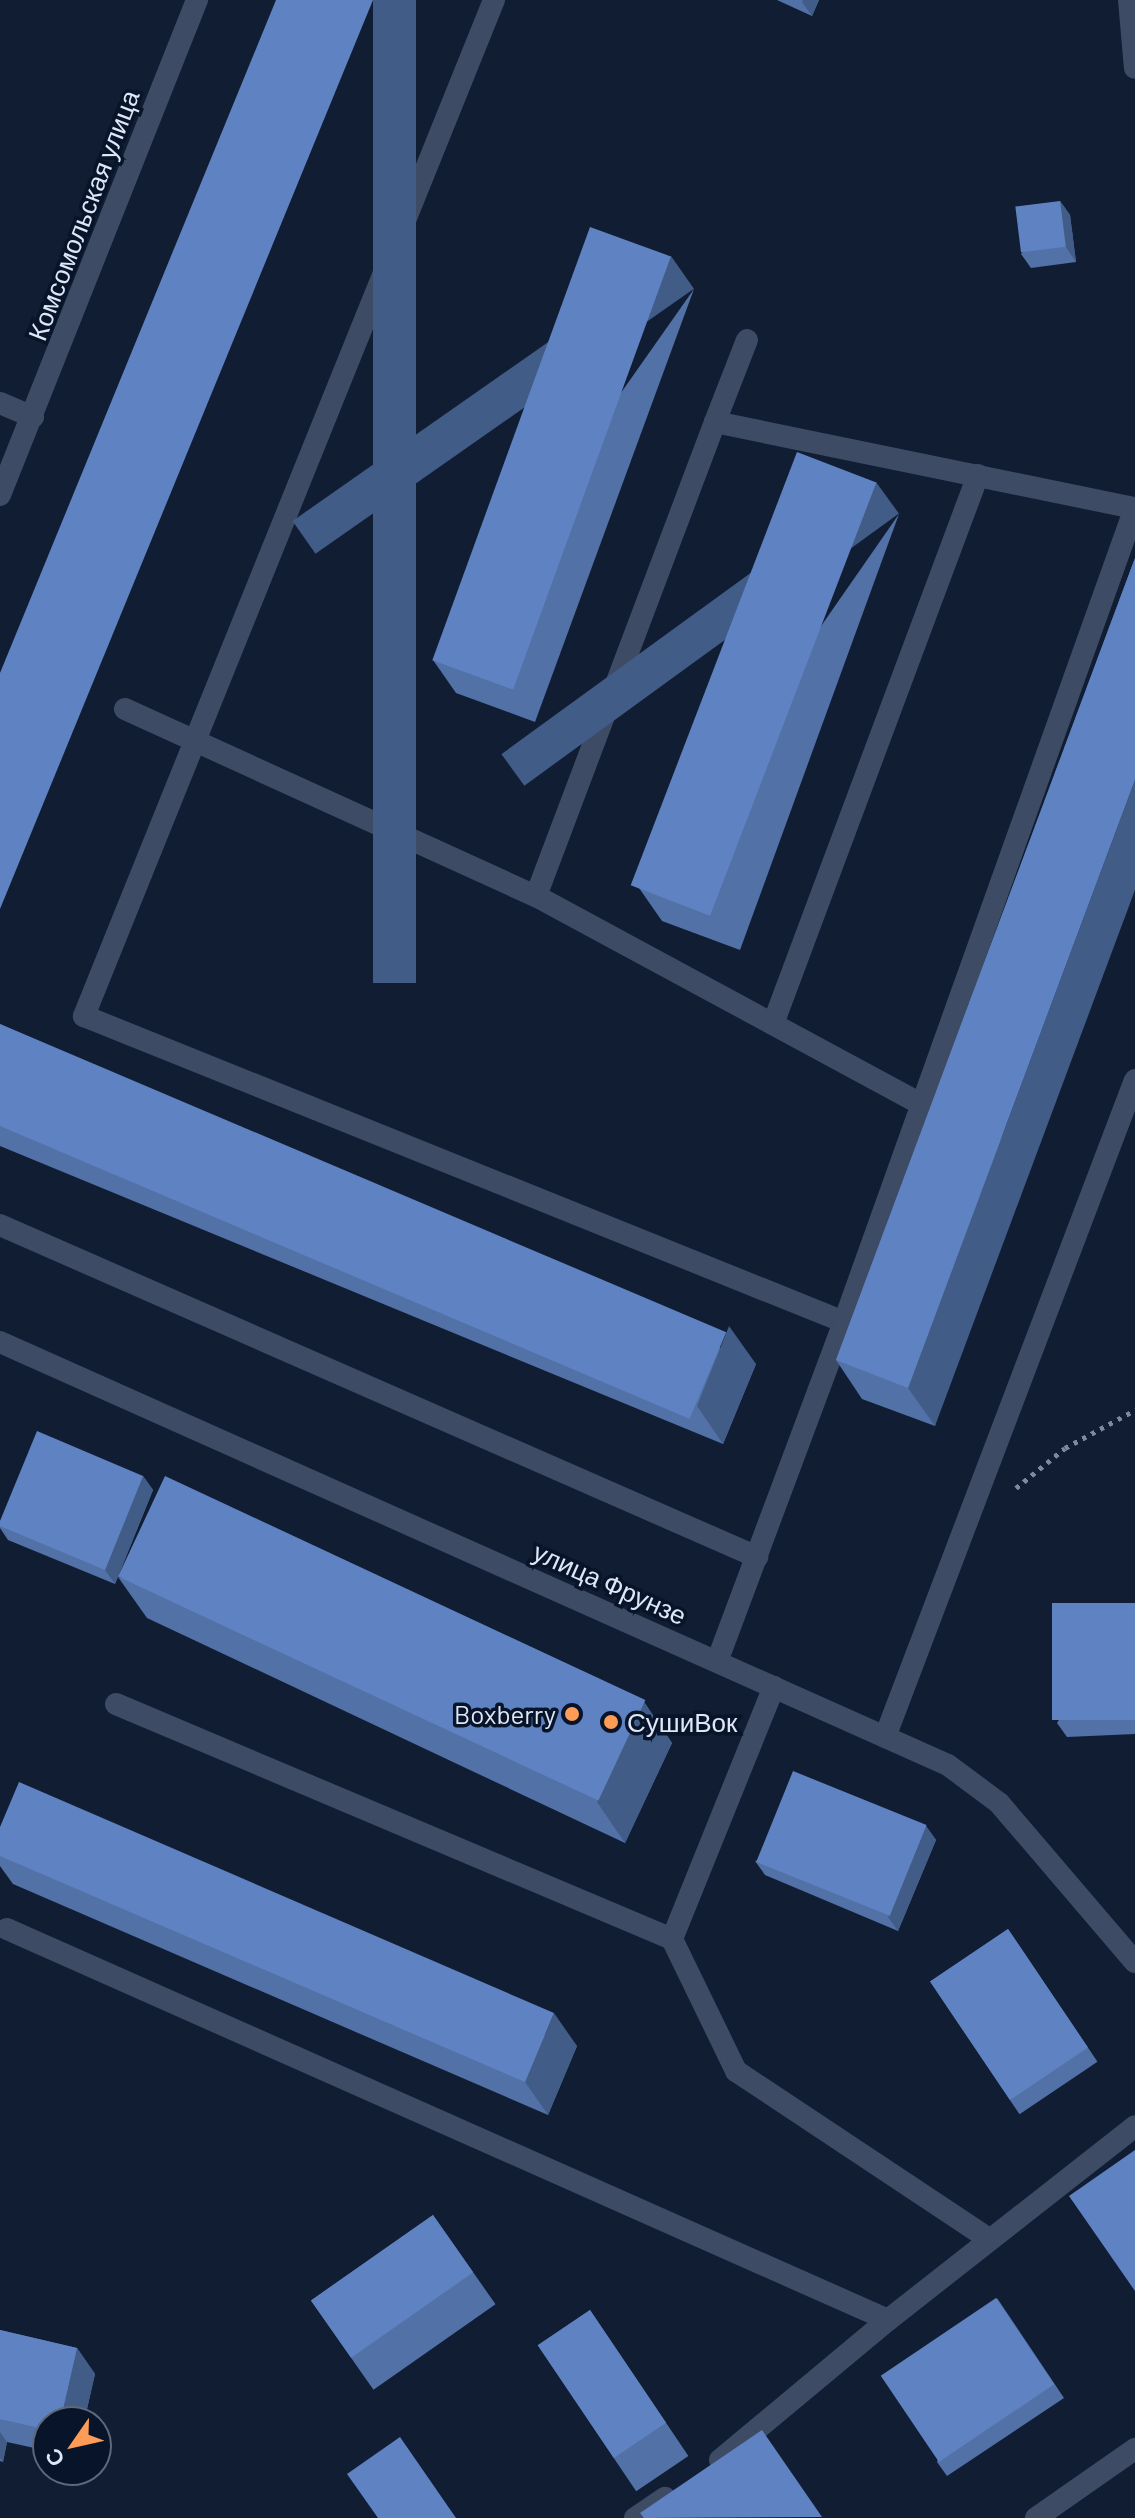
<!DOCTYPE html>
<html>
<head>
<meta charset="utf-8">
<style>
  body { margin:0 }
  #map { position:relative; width:1135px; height:2518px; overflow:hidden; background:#111d33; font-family:Barlow,sans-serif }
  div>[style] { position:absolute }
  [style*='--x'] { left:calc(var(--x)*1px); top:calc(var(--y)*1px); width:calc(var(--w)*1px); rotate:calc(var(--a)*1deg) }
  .path>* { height:5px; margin-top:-2.5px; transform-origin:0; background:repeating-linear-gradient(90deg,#7f899c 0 4px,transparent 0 10px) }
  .service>* { height:22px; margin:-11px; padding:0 11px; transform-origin:11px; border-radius:11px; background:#3d4b65 }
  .minor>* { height:22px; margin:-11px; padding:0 11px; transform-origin:11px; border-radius:11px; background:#3d4b65 }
  .wall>* { inset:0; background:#5271a7; transform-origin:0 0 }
  .shaded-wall>* { inset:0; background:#425c88; transform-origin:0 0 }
  .building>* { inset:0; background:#5f83c2; transform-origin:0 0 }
  .dots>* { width:22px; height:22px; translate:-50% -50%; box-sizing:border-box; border:4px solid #081429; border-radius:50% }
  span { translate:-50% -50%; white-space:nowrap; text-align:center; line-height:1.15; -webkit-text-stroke:7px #081429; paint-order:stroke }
  .street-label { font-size:26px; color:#dee7f7 }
  .poi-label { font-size:26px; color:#dee7f7 }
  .right { translate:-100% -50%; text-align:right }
  .left { translate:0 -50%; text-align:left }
  .north { position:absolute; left:32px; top:2406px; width:80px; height:80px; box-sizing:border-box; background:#081429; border:2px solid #5e687b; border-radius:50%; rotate:236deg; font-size:22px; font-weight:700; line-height:32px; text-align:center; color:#dee7f7 }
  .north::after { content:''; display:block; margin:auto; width:28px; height:36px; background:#fd9c56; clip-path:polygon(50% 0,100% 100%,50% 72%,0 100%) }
</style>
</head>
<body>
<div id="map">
  <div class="path">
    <i style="--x:1016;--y:1488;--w:63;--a:-39.2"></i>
    <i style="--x:1065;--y:1448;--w:80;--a:-28.5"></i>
  </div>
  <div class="service">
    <i style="--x:494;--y:0;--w:1096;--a:111.98"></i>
    <i style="--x:84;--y:1016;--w:819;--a:21.93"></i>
    <i style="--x:844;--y:1322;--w:362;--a:110.5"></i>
    <i style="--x:1129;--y:0;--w:68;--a:85"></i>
    <i style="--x:0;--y:403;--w:36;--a:23"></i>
    <i style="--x:715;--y:422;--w:88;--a:-68.7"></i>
    <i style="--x:125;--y:709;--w:452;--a:24.5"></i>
    <i style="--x:536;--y:896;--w:439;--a:28.4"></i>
    <i style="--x:536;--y:896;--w:507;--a:-69.31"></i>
    <i style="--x:715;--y:422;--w:429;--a:11.6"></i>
    <i style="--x:773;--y:1024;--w:586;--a:-69.52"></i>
    <i style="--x:0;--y:1225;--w:827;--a:23.68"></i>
    <i style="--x:844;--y:1322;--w:864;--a:-70.33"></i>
    <i style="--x:116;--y:1704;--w:604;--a:22.91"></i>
    <i style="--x:672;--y:1939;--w:272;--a:-68"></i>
    <i style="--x:885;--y:1737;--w:703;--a:-69.17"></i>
    <i style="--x:7;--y:1929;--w:964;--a:23.93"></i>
    <i style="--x:888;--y:2320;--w:314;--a:-38.1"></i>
    <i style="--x:672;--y:1939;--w:147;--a:64.1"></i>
    <i style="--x:736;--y:2071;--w:305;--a:33.6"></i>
    <i style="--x:720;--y:2460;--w:219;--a:-39.8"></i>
    <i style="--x:635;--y:2518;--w:36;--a:-34"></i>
  </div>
  <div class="minor">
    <i style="--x:0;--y:495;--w:533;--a:-68.3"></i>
    <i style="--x:0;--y:1342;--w:1038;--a:24.05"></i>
    <i style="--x:948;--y:1765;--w:64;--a:36.7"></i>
    <i style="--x:999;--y:1803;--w:209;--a:49.5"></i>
    <i style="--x:1036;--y:2518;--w:121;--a:-34.9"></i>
  </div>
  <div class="wall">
    <i style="clip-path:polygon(777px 0,819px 0,812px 16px)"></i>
    <i style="clip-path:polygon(1060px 201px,1070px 215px,1076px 262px,1031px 268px,1021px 254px)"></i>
    <i style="clip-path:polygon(694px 289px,535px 722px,456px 693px,433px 660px)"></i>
    <i style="clip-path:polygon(899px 514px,740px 950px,662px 921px,639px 888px)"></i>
    <i style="clip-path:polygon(1135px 558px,935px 1426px,862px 1399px,836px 1360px)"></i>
    <i style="clip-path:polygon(0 1024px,756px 1364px,723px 1444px,0 1146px)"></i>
    <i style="clip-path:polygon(143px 1476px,153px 1490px,115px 1584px,8px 1540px,0 1528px,0 1521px)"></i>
    <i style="clip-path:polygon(118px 1577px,644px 1702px,672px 1743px,625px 1843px,147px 1618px)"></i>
    <i style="clip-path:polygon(1135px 1603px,1135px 1734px,1067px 1737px,1057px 1723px)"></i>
    <i style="clip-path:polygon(926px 1826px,936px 1840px,898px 1931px,765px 1875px,755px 1861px)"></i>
    <i style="clip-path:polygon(0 1827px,577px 2046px,548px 2115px,13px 1884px,0 1866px)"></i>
    <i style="left:1008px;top:1929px;width:160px;height:94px;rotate:56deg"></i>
    <i style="left:433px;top:2215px;width:109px;height:149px;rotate:55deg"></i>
    <i style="clip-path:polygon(997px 2298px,1064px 2398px,947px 2476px,937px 2462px)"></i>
    <i style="left:590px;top:2310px;width:176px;height:63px;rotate:56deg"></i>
    <i style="clip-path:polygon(0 2330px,77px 2348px,95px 2374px,84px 2422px,48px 2422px,48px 2451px,7px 2442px,3px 2462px,0 2461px)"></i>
  </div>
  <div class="shaded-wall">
    <i style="left:373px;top:0;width:43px;height:983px"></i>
    <i style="clip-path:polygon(803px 0,819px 0,812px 16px,802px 2px)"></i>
    <i style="clip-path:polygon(1060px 201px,1070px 215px,1076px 262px,1066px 247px)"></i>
    <i style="left:671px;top:256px;width:40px;height:462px;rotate:55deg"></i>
    <i style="left:876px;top:482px;width:39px;height:463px;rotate:54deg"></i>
    <i style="clip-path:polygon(1135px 780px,1135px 890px,935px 1426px,908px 1388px)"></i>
    <i style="clip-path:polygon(729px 1326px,756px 1364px,723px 1444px,697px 1406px)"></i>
    <i style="clip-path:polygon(143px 1476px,153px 1490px,115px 1584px,105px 1570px)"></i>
    <i style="clip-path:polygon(644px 1702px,672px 1743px,625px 1843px,597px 1802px)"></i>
    <i style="clip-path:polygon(926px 1826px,936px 1840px,898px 1931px,888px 1917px)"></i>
    <i style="clip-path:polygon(554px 2013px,577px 2046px,548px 2115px,525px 2082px)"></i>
    <i style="clip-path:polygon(77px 2348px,95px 2374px,84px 2422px,60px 2422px)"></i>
    <i style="clip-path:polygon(0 2432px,7px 2442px,3px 2462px,0 2458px)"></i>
  </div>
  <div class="building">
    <i style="clip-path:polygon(276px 0,373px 0,0 909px,0 673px)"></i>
    <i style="left:1060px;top:201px;width:46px;height:45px;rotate:83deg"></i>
    <i style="left:590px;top:227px;width:86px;height:461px;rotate:20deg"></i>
    <i style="left:797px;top:452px;width:85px;height:464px;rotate:21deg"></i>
    <i style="clip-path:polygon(1135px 558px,1135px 780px,908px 1388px,836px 1360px)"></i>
    <i style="left:0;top:1024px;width:789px;height:94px;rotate:23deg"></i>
    <i style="clip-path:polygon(37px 1431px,143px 1476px,105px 1570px,0 1526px,0 1521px)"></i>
    <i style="left:165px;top:1476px;width:530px;height:111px;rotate:25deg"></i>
    <i style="left:1135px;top:1603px;width:117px;height:83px;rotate:90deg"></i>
    <i style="left:793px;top:1771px;width:144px;height:98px;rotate:22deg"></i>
    <i style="clip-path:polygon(19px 1782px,554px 2013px,525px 2082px,0 1856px,0 1827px)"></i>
    <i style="left:1008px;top:1929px;width:143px;height:94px;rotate:56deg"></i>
    <i style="clip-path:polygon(1135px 2150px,1135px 2291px,1069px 2196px)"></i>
    <i style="left:433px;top:2215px;width:70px;height:149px;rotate:55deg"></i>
    <i style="left:996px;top:2298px;width:104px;height:139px;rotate:56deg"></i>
    <i style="left:590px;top:2310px;width:136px;height:63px;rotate:56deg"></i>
    <i style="clip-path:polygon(0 2330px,77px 2348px,60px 2422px,48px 2422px,48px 2430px,0 2419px)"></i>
    <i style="clip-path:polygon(762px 2430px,822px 2517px,644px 2518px,640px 2513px)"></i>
    <i style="clip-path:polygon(400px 2437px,456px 2518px,378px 2518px,347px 2474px)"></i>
  </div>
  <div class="dots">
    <i style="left:572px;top:1714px;background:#fd9c56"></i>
    <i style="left:611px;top:1722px;background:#fd9c56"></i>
  </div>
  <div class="street-label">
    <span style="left:83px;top:215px;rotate:-69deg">Комсомольская улица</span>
    <span style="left:610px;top:1583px;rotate:24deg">улица Фрунзе</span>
  </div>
  <div class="poi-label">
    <span class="right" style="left:556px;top:1714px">Boxberry</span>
    <span class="left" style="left:627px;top:1722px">СушиВок</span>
  </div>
  <div class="north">С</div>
</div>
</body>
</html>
